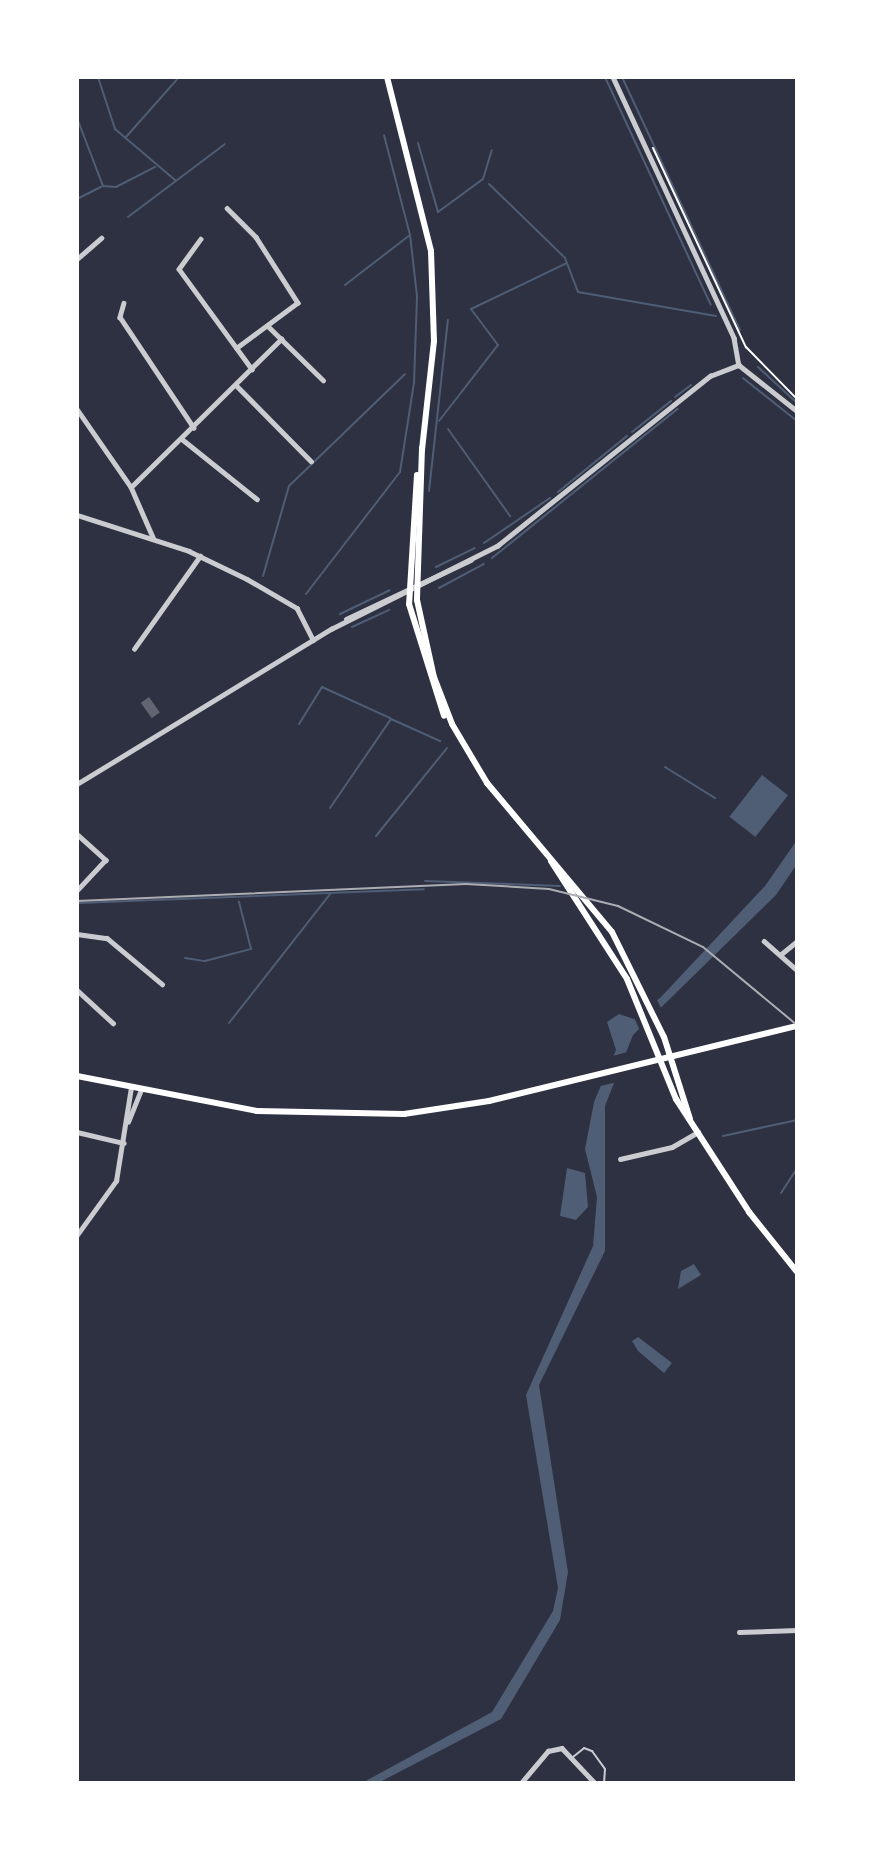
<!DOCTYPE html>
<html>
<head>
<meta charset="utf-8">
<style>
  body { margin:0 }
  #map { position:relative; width:874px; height:1860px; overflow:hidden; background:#2d3142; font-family:"IBM Plex Sans",sans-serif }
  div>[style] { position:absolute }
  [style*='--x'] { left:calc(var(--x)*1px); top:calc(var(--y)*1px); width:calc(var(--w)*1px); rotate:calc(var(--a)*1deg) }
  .water>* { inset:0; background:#4f5d75; transform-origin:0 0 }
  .pier>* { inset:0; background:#2d3142 }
  .stream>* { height:2px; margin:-1px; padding:0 1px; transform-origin:1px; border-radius:1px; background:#4f5d75 }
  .building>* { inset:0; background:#626471; transform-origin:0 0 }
  .path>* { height:2px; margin:-1px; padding:0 1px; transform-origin:1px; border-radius:1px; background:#fff }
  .service>* { height:2px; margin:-1px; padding:0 1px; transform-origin:1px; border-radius:1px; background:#caccd0 }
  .minor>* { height:4.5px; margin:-2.25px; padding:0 2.25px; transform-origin:2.25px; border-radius:2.25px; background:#caccd0 }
  .secondary>* { height:6px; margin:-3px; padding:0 3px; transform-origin:3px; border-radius:3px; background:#fff }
  .rail>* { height:2px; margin:-1px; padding:0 1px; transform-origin:1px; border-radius:1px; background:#abadb3 }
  span { translate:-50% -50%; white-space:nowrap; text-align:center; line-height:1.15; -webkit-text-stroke:7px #fff; paint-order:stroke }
  .frame { position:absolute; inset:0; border:79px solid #fff; pointer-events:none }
</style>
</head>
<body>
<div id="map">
  <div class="water">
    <i style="left:762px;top:775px;width:33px;height:53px;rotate:38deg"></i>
    <i style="clip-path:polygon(797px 840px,797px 864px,776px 895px,633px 1035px,605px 1106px,605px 1251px,539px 1385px,568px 1572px,560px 1620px,501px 1719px,378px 1783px,362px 1783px,492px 1712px,553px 1611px,558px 1588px,526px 1395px,593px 1246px,597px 1197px,585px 1149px,594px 1102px,616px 1050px,607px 1022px,619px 1014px,634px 1019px,661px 997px,765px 886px)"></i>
    <i style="clip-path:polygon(567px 1168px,585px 1173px,588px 1207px,576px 1220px,560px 1216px)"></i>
    <i style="clip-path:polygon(694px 1264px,701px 1275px,678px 1289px,681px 1271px)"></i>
    <i style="clip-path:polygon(638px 1337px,672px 1363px,664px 1373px,638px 1351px,632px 1341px)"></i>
  </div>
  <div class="pier">
    <i style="clip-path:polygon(656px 998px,663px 1012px,640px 1031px,634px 1017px)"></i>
    <i style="clip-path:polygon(631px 1051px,617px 1082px,596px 1087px,609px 1057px)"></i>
  </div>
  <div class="stream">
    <i style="--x:98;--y:77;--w:55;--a:71.9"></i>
    <i style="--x:115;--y:129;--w:80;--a:40.4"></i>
    <i style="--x:605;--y:77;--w:251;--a:65.1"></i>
    <i style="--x:622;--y:77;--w:279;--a:65"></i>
    <i style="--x:77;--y:118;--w:73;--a:69.1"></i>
    <i style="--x:103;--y:186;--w:13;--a:4"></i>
    <i style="--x:116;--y:187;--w:44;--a:-27.1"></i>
    <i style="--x:126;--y:137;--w:80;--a:-48.5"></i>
    <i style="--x:418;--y:143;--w:72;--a:73.8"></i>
    <i style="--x:438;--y:212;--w:56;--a:-36.3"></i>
    <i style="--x:483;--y:179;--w:30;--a:-73"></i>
    <i style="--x:489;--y:184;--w:106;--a:44.2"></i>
    <i style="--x:565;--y:258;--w:36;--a:69"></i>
    <i style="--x:578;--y:292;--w:140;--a:9.9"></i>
    <i style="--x:77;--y:199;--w:27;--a:-27"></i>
    <i style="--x:128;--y:217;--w:121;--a:-37"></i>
    <i style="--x:345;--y:285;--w:82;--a:-37.6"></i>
    <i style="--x:758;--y:367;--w:53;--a:42.7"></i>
    <i style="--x:743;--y:378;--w:69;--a:38.5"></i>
    <i style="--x:675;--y:397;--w:20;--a:-37"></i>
    <i style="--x:439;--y:421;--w:96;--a:-52.2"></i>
    <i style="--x:498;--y:345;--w:45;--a:-126.9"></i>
    <i style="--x:471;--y:309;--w:106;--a:-25.6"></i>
    <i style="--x:448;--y:429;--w:107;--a:54.5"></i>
    <i style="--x:632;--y:432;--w:50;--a:-38.5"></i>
    <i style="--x:429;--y:491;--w:172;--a:-83.7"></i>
    <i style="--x:558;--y:492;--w:89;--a:-39.1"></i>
    <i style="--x:484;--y:543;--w:80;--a:-34.3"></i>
    <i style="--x:492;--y:558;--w:238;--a:-38.8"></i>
    <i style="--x:436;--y:567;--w:43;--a:-26"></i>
    <i style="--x:263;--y:576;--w:94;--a:-73.9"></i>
    <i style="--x:289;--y:486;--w:161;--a:-44"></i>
    <i style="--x:439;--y:588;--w:51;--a:-28.1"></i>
    <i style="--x:306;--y:594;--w:154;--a:-52.4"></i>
    <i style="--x:400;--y:472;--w:90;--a:-81.1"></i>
    <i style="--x:414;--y:383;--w:87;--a:-88"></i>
    <i style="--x:417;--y:296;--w:61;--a:-96.5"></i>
    <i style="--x:410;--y:235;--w:103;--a:-104.6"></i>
    <i style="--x:340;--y:614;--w:55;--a:-25.6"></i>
    <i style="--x:352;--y:627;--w:41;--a:-24.7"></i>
    <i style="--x:299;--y:724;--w:44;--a:-58.1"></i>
    <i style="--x:322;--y:687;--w:75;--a:24.5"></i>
    <i style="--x:665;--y:767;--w:59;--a:31.8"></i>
    <i style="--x:330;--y:808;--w:108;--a:-55.6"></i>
    <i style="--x:391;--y:719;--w:54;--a:24.2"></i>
    <i style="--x:376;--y:836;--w:113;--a:-51.1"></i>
    <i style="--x:425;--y:881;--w:135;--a:2.1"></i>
    <i style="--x:79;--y:903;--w:345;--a:-2.3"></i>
    <i style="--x:185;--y:958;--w:20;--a:9"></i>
    <i style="--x:205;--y:961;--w:48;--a:-14.6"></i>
    <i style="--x:251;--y:949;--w:49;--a:-104.3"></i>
    <i style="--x:229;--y:1023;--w:164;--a:-51.9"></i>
    <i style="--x:723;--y:1136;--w:76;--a:-12.2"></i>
    <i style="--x:781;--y:1193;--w:30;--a:-57"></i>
  </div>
  <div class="building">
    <i style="left:149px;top:697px;width:19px;height:10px;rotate:55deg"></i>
  </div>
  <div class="path">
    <i style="--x:653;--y:148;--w:220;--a:65"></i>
    <i style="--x:746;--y:347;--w:73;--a:45.6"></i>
  </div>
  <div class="service">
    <i style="--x:573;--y:1757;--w:14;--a:-39"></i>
    <i style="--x:584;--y:1748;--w:9;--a:21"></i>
    <i style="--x:592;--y:1751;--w:22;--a:54"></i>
    <i style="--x:605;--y:1769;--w:14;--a:94"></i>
  </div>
  <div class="minor">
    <i style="--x:613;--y:77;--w:288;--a:65.1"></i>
    <i style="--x:734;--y:338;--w:27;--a:80"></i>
    <i style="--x:227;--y:208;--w:41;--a:45"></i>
    <i style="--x:256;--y:237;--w:78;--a:57.5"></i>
    <i style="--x:298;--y:303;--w:76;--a:143.6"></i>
    <i style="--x:201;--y:239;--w:37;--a:126"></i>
    <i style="--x:179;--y:269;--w:124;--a:53.9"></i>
    <i style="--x:77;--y:259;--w:32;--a:-41"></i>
    <i style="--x:124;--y:303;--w:15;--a:106"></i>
    <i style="--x:120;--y:317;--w:133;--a:56.3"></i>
    <i style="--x:269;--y:327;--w:76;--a:44.5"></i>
    <i style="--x:739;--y:365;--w:74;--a:38.4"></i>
    <i style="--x:236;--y:385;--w:107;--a:45.4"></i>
    <i style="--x:77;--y:409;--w:95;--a:55.3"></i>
    <i style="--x:131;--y:487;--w:55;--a:66.3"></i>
    <i style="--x:182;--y:439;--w:96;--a:38.7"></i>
    <i style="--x:131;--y:487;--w:211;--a:-44.6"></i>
    <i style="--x:77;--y:515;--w:118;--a:17.8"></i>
    <i style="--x:189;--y:551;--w:64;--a:25.8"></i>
    <i style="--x:247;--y:579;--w:58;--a:30.1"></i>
    <i style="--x:297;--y:608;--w:36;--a:63"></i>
    <i style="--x:346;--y:619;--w:138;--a:-25.3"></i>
    <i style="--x:134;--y:649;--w:114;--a:-54.6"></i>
    <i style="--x:77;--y:784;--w:298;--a:-31.4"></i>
    <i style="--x:331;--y:629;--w:186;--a:-26.6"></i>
    <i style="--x:497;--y:546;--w:273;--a:-38.6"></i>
    <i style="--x:710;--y:376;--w:31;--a:-21"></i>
    <i style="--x:77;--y:834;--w:39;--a:42"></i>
    <i style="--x:106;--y:860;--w:42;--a:133.1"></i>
    <i style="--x:77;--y:934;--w:30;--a:8"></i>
    <i style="--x:107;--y:938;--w:72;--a:39.9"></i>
    <i style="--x:764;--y:941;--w:44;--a:41.3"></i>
    <i style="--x:780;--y:955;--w:22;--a:-39"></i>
    <i style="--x:77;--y:990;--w:49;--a:42.5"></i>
    <i style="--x:128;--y:1122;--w:35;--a:-68"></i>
    <i style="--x:77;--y:1132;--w:48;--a:13.2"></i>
    <i style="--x:620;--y:1159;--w:53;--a:-13"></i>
    <i style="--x:672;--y:1147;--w:30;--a:-30"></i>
    <i style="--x:77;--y:1235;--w:67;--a:-54.2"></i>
    <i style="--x:116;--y:1181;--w:95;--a:-80.9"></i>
    <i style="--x:739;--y:1632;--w:58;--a:-2"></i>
    <i style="--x:521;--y:1783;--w:42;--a:-49.8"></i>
    <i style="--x:548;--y:1751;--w:14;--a:-12"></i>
    <i style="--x:562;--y:1748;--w:48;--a:46.7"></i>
  </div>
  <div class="secondary">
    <i style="--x:387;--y:77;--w:179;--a:75.8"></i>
    <i style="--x:431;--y:251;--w:90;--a:88.1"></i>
    <i style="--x:434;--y:341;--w:110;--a:96.3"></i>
    <i style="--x:422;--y:448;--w:152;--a:91.9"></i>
    <i style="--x:417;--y:600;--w:79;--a:77.6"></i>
    <i style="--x:434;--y:677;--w:50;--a:69"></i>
    <i style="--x:452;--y:724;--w:69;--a:59.3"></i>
    <i style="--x:487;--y:783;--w:194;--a:50"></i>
    <i style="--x:612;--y:932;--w:117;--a:63.7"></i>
    <i style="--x:664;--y:1037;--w:86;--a:72.4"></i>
    <i style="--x:417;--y:475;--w:129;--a:93.5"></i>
    <i style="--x:409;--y:604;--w:117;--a:72.6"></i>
    <i style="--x:551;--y:861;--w:140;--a:57.2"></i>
    <i style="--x:627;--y:979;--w:130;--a:67.8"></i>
    <i style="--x:676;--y:1099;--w:135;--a:57.1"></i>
    <i style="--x:749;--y:1212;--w:77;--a:51.3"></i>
    <i style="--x:77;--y:1076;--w:183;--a:11"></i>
    <i style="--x:257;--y:1111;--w:147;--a:1.2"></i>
    <i style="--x:404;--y:1114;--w:86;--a:-8.7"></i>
    <i style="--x:489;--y:1101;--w:317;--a:-13.7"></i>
  </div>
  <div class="rail">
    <i style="--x:77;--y:901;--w:389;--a:-2.5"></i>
    <i style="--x:466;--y:884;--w:83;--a:3.4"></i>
    <i style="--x:549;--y:889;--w:71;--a:13.8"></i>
    <i style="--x:618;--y:906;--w:94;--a:25.8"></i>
    <i style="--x:703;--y:947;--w:122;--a:39.7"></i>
  </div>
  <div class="frame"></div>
</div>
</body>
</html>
